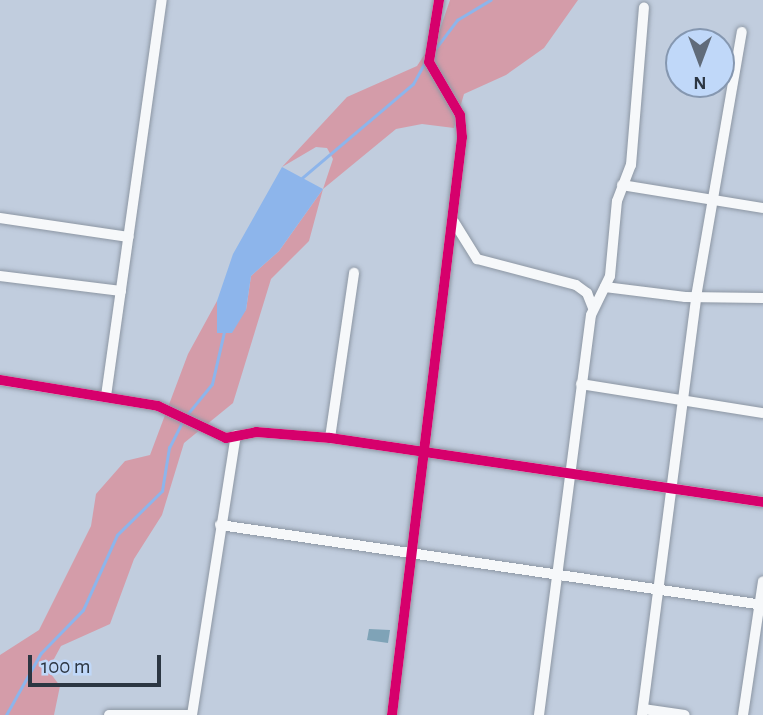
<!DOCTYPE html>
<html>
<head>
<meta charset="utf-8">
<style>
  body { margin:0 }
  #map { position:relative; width:763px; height:715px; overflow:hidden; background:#c1cdde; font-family:"Alegreya Sans",sans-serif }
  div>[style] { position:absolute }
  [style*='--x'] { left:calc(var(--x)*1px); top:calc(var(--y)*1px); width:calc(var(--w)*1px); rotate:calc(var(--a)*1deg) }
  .green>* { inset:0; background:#d49ca9 }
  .water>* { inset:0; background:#8db5eb }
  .stream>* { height:2.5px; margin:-1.25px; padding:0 1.25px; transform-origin:1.25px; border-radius:1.25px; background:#8db5eb }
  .building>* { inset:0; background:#7fa3b7 }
  .roads { filter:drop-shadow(0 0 2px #8c96a3) drop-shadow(0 0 2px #8c96a3) }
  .minor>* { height:10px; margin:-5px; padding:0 5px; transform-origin:5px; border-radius:5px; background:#f6f8fa }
  .cycleway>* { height:10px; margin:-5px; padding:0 5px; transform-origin:5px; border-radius:5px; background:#d6006c }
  span { translate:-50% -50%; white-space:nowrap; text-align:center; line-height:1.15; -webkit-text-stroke:7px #c0d8f9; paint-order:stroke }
  .north { position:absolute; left:665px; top:28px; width:70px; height:70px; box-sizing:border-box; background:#c0d8f9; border:2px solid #8597b0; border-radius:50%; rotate:180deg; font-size:19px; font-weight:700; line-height:28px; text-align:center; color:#2c3642 }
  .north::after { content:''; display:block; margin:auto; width:24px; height:32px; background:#606b79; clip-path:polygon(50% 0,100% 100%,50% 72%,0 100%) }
  .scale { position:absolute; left:28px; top:655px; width:133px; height:32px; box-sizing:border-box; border:4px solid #2c3642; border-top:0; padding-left:9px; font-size:21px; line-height:24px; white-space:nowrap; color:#2c3642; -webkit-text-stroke:5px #c0d8f9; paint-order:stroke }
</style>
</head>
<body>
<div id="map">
  <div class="green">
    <i style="clip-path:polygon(450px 0,578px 0,544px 48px,506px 75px,464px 94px,454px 128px,422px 124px,396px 129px,323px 189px,309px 241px,271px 279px,233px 403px,184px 443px,162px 515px,134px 559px,110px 624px,61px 646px,48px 670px,60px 686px,54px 715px,0 715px,0 655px,39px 630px,91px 526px,96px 494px,125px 461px,150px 455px,188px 354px,217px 301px,217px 332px,246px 310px,251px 276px,279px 251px,323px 189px,333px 159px,327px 148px,316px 147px,282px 167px,347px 97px,417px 66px,439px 32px)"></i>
  </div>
  <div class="water">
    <i style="clip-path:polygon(282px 167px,323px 189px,279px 251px,251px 276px,246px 310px,232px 333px,217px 333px,217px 301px,233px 254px)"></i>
  </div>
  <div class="stream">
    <i style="--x:436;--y:48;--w:35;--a:-53"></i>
    <i style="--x:457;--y:20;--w:39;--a:-31"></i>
    <i style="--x:302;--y:178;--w:145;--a:-40.3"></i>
    <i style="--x:413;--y:84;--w:25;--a:-61"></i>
    <i style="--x:186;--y:416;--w:41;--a:-50.9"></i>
    <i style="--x:212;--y:384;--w:53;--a:-77"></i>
    <i style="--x:6;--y:715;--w:71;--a:-60.6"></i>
    <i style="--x:41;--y:653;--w:60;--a:-45.7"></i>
    <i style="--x:83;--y:610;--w:82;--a:-65.6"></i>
    <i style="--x:117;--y:535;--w:63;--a:-44.4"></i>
    <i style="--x:162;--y:491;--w:44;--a:-80.8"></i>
    <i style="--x:169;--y:448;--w:30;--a:-63"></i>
  </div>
  <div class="building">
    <i style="clip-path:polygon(369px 629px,390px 630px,388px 643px,367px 640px)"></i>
  </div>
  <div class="roads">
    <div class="minor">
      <i style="--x:622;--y:185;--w:143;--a:9.3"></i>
      <i style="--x:0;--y:218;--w:130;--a:8.4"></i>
      <i style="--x:454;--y:222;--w:44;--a:58.1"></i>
      <i style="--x:477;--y:259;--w:102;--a:14.7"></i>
      <i style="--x:576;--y:285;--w:14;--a:36"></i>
      <i style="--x:587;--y:293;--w:16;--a:68"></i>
      <i style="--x:0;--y:276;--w:122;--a:7.1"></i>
      <i style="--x:605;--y:287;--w:81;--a:7.1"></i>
      <i style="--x:685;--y:297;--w:78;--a:0.7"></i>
      <i style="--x:0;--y:380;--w:160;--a:9.3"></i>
      <i style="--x:158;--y:406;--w:75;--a:25.2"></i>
      <i style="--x:226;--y:438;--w:31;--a:-11"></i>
      <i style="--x:256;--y:432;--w:74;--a:4.6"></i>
      <i style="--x:330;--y:438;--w:438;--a:8.4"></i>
      <i style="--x:581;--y:384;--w:184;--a:9.1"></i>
      <i style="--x:106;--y:396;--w:400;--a:-82"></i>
      <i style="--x:330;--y:438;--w:167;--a:-81.7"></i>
      <i style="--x:220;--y:525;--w:549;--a:8.38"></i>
      <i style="--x:643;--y:709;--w:42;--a:8.1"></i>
      <i style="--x:109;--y:715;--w:83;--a:0"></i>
      <i style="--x:192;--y:715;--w:283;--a:-81.1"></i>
      <i style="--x:392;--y:715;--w:582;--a:-83.09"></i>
      <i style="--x:462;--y:137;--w:22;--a:-95"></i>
      <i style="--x:460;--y:115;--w:61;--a:-120.3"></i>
      <i style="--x:429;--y:62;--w:63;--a:-80.8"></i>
      <i style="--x:539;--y:715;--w:403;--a:-82.6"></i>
      <i style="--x:591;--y:315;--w:43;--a:-64"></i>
      <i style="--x:610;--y:276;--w:75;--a:-84.7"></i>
      <i style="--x:617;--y:201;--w:39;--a:-69"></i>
      <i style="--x:631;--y:165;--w:158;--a:-85.3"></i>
      <i style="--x:642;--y:715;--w:421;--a:-82.6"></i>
      <i style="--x:696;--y:297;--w:269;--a:-80.2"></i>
      <i style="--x:743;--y:715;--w:135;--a:-81.5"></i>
    </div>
  </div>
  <div class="cycleway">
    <i style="--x:0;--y:380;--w:160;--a:9.3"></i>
    <i style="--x:158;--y:406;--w:75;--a:25.2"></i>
    <i style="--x:226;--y:438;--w:31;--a:-11"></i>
    <i style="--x:256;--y:432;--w:74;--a:4.6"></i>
    <i style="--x:330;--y:438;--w:438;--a:8.4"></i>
    <i style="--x:392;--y:715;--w:582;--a:-83.09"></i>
    <i style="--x:462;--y:137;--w:22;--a:-95"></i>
    <i style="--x:460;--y:115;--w:61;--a:-120.3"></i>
    <i style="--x:429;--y:62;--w:63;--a:-80.8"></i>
  </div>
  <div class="north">N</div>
  <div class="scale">100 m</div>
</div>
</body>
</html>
